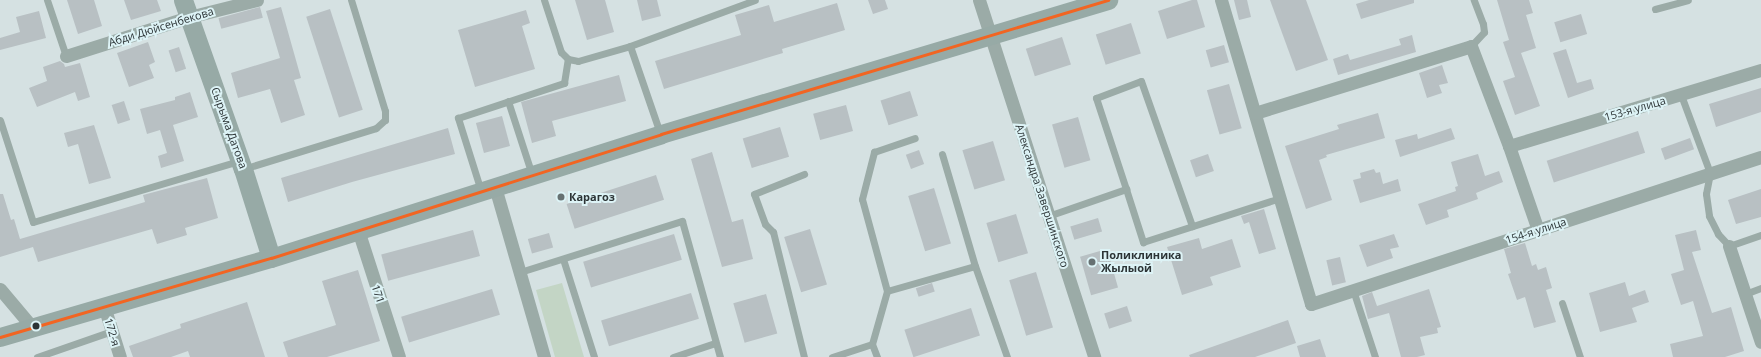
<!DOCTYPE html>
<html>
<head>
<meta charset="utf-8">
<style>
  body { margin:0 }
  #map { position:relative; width:1761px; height:357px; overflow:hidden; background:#d5e1e2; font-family:"Open Sans",sans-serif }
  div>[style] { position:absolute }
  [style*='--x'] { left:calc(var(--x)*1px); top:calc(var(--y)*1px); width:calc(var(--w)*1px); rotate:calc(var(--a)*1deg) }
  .green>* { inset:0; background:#c3d5c5 }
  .building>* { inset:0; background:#b8c0c3; transform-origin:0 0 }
  .lane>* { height:7px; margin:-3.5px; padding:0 3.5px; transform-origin:3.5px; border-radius:3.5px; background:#9baba7 }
  .street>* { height:13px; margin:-6.5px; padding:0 6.5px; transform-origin:6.5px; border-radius:6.5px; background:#9baba7 }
  .secondary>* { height:19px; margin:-9.5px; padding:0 9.5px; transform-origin:9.5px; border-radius:9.5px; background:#97aaa6 }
  .bus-1>* { height:3px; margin:-1.5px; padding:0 1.5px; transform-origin:1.5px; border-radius:1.5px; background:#f26522 }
  .dots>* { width:11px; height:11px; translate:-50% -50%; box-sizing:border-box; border:2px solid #ddf3f6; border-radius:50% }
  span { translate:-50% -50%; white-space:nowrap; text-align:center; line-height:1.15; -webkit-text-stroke:4px #ddf3f6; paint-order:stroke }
  .street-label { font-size:11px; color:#2c3436 }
  .poi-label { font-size:11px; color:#2c3436; font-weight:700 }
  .left { translate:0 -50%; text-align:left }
</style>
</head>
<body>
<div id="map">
  <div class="green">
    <i style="clip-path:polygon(562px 283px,584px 357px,555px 357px,536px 290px)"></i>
  </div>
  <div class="building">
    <i style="clip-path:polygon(67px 0,94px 0,102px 26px,78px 34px)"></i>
    <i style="clip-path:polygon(124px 0,157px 0,161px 11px,131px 20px)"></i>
    <i style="clip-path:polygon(575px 0,605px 0,614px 32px,587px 40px)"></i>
    <i style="clip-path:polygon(637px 0,657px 0,661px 16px,642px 21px)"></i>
    <i style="clip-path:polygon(868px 0,885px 0,888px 9px,873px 14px)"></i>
    <i style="clip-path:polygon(1192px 0,1197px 0,1205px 27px,1167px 39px,1158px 11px)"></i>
    <i style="clip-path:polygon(1234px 0,1247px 0,1251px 17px,1239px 20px)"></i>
    <i style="clip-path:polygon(1270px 0,1306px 0,1328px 60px,1296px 71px)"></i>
    <i style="clip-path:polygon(1369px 0,1414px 0,1414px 3px,1361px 19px,1356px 4px)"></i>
    <i style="clip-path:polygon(1497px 0,1529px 0,1533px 13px,1526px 15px,1536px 48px,1521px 53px,1540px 106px,1515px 115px,1503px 81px,1515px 77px,1503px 42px,1509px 40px)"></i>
    <i style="clip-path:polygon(837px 3px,845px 30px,782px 49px,783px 53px,664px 89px,655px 61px,741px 35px,735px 15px,769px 5px,774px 22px)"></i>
    <i style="left:260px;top:7px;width:11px;height:43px;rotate:75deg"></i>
    <i style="clip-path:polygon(281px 7px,301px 78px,294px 80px,305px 115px,281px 123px,270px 89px,238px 98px,231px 73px,280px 58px,266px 11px)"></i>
    <i style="left:330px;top:9px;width:106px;height:25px;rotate:72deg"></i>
    <i style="clip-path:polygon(526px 10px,530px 23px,522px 26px,535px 69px,475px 87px,458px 30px)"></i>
    <i style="clip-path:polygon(39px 11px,46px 38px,0 50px,0 38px,20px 32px,16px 17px)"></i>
    <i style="left:1581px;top:14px;width:21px;height:28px;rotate:73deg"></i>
    <i style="left:1131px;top:23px;width:32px;height:37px;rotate:72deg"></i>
    <i style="clip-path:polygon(1412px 35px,1416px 52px,1338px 75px,1333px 59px,1348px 54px,1350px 60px,1401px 45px,1399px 39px)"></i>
    <i style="left:1062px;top:37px;width:29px;height:38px;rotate:72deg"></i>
    <i style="clip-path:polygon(148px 42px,155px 62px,149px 65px,154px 78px,129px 87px,117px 53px)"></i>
    <i style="left:1224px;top:45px;width:18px;height:19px;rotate:74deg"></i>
    <i style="left:179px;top:47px;width:23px;height:11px;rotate:72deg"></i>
    <i style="clip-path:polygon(1566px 49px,1577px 83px,1591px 79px,1594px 89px,1568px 98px,1553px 53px)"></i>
    <i style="clip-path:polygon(60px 61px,64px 64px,65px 67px,80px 63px,90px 97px,78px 101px,75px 92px,37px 107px,29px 88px,47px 81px,43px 67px)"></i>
    <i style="clip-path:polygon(1442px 65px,1448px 83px,1439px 85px,1442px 93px,1427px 98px,1419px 73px)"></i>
    <i style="clip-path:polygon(619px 75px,626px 101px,552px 121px,556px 136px,532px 143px,521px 102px)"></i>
    <i style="left:1229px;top:84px;width:46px;height:23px;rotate:74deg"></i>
    <i style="clip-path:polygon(1761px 88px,1761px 112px,1716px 127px,1709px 104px)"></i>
    <i style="left:910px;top:91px;width:26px;height:31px;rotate:72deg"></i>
    <i style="clip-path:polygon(190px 92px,198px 117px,173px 125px,184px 161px,161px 168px,158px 156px,167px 153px,160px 130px,147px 134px,140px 109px,175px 100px,175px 97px)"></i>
    <i style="left:124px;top:101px;width:20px;height:13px;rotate:72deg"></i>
    <i style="left:846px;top:105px;width:27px;height:34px;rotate:75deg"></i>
    <i style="clip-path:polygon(1378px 113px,1385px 138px,1326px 155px,1327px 157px,1319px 160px,1332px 200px,1306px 209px,1285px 146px,1339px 129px,1337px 125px)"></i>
    <i style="left:502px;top:116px;width:31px;height:27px;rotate:75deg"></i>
    <i style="left:1078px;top:117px;width:45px;height:27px;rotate:74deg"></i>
    <i style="clip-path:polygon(94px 125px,111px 178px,89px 184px,78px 144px,68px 147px,64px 133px)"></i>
    <i style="left:780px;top:127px;width:31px;height:39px;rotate:73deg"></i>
    <i style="clip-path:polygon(448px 128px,455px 154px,352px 182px,288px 202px,281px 178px)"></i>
    <i style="clip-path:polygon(1451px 128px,1455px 139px,1400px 157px,1395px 140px,1417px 134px,1418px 139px)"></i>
    <i style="left:1638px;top:131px;width:23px;height:96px;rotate:72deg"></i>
    <i style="left:1690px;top:138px;width:12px;height:31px;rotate:70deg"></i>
    <i style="left:993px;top:141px;width:41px;height:32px;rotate:73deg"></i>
    <i style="left:919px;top:150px;width:15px;height:14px;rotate:70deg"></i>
    <i style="clip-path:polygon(712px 152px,732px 222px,743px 219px,753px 259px,722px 267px,691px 159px)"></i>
    <i style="left:1208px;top:154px;width:18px;height:19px;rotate:71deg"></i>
    <i style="clip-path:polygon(1478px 154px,1485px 176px,1499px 171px,1503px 182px,1476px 193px,1478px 199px,1447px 210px,1449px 217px,1426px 225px,1418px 204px,1456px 191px,1455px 187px,1458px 186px,1451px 162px)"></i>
    <i style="clip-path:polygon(1374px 169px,1376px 173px,1380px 172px,1383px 184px,1398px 179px,1401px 191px,1360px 203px,1353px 180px,1361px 178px,1360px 173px)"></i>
    <i style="left:656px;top:175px;width:26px;height:94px;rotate:72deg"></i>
    <i style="clip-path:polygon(207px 178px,218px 218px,185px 228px,187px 235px,157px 244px,152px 229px,38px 262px,33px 247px,0 257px,0 194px,3px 194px,11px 220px,14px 219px,20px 239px,145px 202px,143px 195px)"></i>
    <i style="left:934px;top:188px;width:58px;height:27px;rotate:73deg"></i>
    <i style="clip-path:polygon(1761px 189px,1761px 217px,1736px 224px,1728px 200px)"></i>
    <i style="clip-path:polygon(1264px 209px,1276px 249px,1259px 254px,1249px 222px,1244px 224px,1241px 216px)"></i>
    <i style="left:1016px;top:214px;width:41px;height:31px;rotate:73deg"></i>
    <i style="left:1098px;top:218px;width:14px;height:29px;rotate:73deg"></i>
    <i style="left:810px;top:229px;width:58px;height:27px;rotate:73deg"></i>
    <i style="left:473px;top:230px;width:27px;height:95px;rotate:75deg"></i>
    <i style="clip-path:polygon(1696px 230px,1701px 250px,1692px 252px,1712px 313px,1731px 307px,1744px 351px,1725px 357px,1673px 357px,1670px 344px,1703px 336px,1693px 301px,1681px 305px,1671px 274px,1684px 270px,1675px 235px)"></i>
    <i style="left:549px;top:233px;width:15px;height:22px;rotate:74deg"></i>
    <i style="left:674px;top:234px;width:27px;height:95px;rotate:73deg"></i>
    <i style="clip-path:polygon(1394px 234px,1399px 247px,1390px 249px,1393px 258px,1367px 267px,1359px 245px)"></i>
    <i style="clip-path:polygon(1199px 238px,1202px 249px,1232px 239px,1241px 267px,1210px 277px,1213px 285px,1182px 295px,1167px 247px)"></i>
    <i style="clip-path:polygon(1525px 243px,1532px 266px,1536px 264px,1538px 270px,1546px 267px,1552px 288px,1546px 290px,1556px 322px,1534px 328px,1525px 297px,1517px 300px,1508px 274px,1511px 273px,1504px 249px)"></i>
    <i style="left:1107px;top:249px;width:40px;height:28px;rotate:74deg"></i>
    <i style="left:1340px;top:257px;width:26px;height:14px;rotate:77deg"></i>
    <i style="clip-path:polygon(358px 270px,380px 341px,327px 357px,288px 357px,283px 342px,336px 325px,322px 281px)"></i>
    <i style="left:1036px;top:272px;width:58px;height:28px;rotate:73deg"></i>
    <i style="clip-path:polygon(1625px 282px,1629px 296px,1645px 290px,1649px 302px,1632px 308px,1637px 322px,1600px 332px,1589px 293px)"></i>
    <i style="left:932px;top:283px;width:9px;height:17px;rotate:72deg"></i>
    <i style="left:492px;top:289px;width:27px;height:95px;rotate:73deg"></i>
    <i style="clip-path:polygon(1429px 289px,1441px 327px,1437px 328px,1438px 333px,1420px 337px,1425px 355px,1417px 357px,1401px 357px,1389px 313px,1368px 319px,1362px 296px,1372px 292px,1377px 306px)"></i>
    <i style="left:691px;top:293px;width:27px;height:94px;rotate:73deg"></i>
    <i style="left:766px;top:294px;width:41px;height:34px;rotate:74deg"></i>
    <i style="clip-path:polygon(247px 302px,265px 357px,190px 357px,188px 351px,171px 357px,133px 357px,129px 346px,181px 328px,180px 324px)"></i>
    <i style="left:1127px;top:306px;width:16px;height:24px;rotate:72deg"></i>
    <i style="left:971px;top:308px;width:29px;height:70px;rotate:72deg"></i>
    <i style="clip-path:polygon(1288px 320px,1296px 343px,1255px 357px,1190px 357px,1189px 355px)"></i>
    <i style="clip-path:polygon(1320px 339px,1326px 357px,1300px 357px,1297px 346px)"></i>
  </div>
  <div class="lane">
    <i style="--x:47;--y:0;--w:59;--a:71.3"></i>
    <i style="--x:544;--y:0;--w:55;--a:71.9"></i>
    <i style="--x:561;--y:52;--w:10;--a:45"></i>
    <i style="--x:568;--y:59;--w:10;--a:11"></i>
    <i style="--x:578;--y:61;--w:54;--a:-16.1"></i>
    <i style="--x:630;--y:46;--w:133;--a:-20.2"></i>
    <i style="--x:1655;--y:9;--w:34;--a:-15"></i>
    <i style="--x:630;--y:46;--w:92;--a:71"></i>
    <i style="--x:1471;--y:46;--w:19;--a:-47"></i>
    <i style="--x:1484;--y:32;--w:8;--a:-97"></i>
    <i style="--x:1483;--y:24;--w:26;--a:-111"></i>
    <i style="--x:1681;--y:95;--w:83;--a:69.6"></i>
    <i style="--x:1710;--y:173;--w:21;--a:101"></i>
    <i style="--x:1706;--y:194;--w:22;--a:82"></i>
    <i style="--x:1709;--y:216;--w:20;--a:63"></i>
    <i style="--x:1718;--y:234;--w:16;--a:47"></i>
    <i style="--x:1729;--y:246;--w:34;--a:-19"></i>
    <i style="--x:508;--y:101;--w:78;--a:72"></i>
    <i style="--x:0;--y:120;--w:107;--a:72.1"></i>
    <i style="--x:33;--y:222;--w:215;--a:-16.5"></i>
    <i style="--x:942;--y:154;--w:117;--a:73.6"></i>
    <i style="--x:975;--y:266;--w:96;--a:70.6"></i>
    <i style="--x:243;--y:169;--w:139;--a:-17.1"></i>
    <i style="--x:376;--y:128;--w:12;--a:-42"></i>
    <i style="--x:385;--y:120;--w:9;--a:-90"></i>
    <i style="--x:385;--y:111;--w:116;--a:-107"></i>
    <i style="--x:1126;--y:189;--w:96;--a:-108.2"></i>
    <i style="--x:1096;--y:98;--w:48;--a:-20.7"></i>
    <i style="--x:1141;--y:81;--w:154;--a:70.6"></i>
    <i style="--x:481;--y:191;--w:77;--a:-107.5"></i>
    <i style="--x:458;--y:118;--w:112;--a:-18.3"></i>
    <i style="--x:564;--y:83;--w:24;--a:-81"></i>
    <i style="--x:1048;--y:216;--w:83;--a:-19.1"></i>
    <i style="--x:1126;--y:189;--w:56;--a:72.2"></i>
    <i style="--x:1143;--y:242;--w:144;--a:-17.8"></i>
    <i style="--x:563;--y:259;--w:103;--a:72.4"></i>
    <i style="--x:520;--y:272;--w:170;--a:-17.5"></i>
    <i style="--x:682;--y:221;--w:141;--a:74.4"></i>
    <i style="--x:1353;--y:290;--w:71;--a:71.8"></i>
    <i style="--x:887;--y:291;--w:91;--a:-15.9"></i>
    <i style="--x:1745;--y:294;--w:17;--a:-21"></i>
    <i style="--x:1562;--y:303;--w:57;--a:71.6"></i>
    <i style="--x:872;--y:344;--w:55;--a:-74.2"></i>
    <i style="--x:887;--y:291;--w:95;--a:-105.2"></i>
    <i style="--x:862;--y:199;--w:49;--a:-75.7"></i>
    <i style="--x:874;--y:152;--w:43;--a:-18.9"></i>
    <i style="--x:37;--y:357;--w:79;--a:-19.1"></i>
    <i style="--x:673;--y:357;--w:44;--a:-18.4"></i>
    <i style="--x:804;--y:357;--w:129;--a:-103.9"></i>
    <i style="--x:773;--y:232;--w:11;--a:-135"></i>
    <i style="--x:765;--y:224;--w:32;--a:-110"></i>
    <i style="--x:754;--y:194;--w:54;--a:-21.8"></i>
    <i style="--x:832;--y:357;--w:42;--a:-18"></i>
    <i style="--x:872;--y:344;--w:14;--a:69"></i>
  </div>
  <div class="street">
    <i style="--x:979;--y:0;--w:375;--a:72.1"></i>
    <i style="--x:1221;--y:0;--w:317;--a:73.5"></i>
    <i style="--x:1311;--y:304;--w:473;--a:-18.1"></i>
    <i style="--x:66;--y:56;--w:129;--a:-17.6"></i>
    <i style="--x:189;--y:17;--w:70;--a:-14"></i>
    <i style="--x:1255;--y:113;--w:226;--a:-17.2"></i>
    <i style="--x:1471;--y:46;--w:107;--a:69.2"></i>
    <i style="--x:1509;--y:146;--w:89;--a:71"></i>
    <i style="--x:1509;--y:146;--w:263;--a:-16.8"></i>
    <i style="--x:495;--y:187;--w:177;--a:73.9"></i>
    <i style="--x:358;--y:230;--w:133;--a:72.1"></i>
    <i style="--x:1729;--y:246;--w:101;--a:71.6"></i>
    <i style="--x:0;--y:289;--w:50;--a:49.9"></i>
    <i style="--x:104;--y:306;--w:53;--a:72.6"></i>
  </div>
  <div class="secondary">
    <i style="--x:183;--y:0;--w:179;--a:70.5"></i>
    <i style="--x:243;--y:169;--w:93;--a:72.5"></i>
    <i style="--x:0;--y:337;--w:282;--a:-16.3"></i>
    <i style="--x:271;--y:258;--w:409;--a:-17.6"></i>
    <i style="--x:661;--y:134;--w:467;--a:-16.7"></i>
  </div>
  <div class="bus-1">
    <i style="--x:0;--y:337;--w:282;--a:-16.3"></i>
    <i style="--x:271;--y:258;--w:409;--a:-17.6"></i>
    <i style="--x:661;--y:134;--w:467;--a:-16.7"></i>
  </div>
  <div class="dots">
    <i style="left:561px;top:197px;background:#677172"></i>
    <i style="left:1092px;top:262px;background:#677172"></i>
    <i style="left:36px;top:326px;background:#2c3436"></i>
  </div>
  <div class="street-label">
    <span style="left:161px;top:27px;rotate:-17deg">Абди Дюйсенбекова</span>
    <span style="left:1635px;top:109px;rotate:-16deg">153-я улица</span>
    <span style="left:229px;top:128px;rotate:70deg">Сырыма Датова</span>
    <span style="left:1042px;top:196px;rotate:72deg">Александра Завершинского</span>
    <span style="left:1536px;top:231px;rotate:-18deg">154-я улица</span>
    <span style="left:378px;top:294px;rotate:72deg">171</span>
    <span style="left:112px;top:332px;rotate:73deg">172-я</span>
  </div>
  <div class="poi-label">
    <span class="left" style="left:569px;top:197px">Карагоз</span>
    <span class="left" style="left:1101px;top:262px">Поликлиника<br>Жылыой</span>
  </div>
</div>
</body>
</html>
